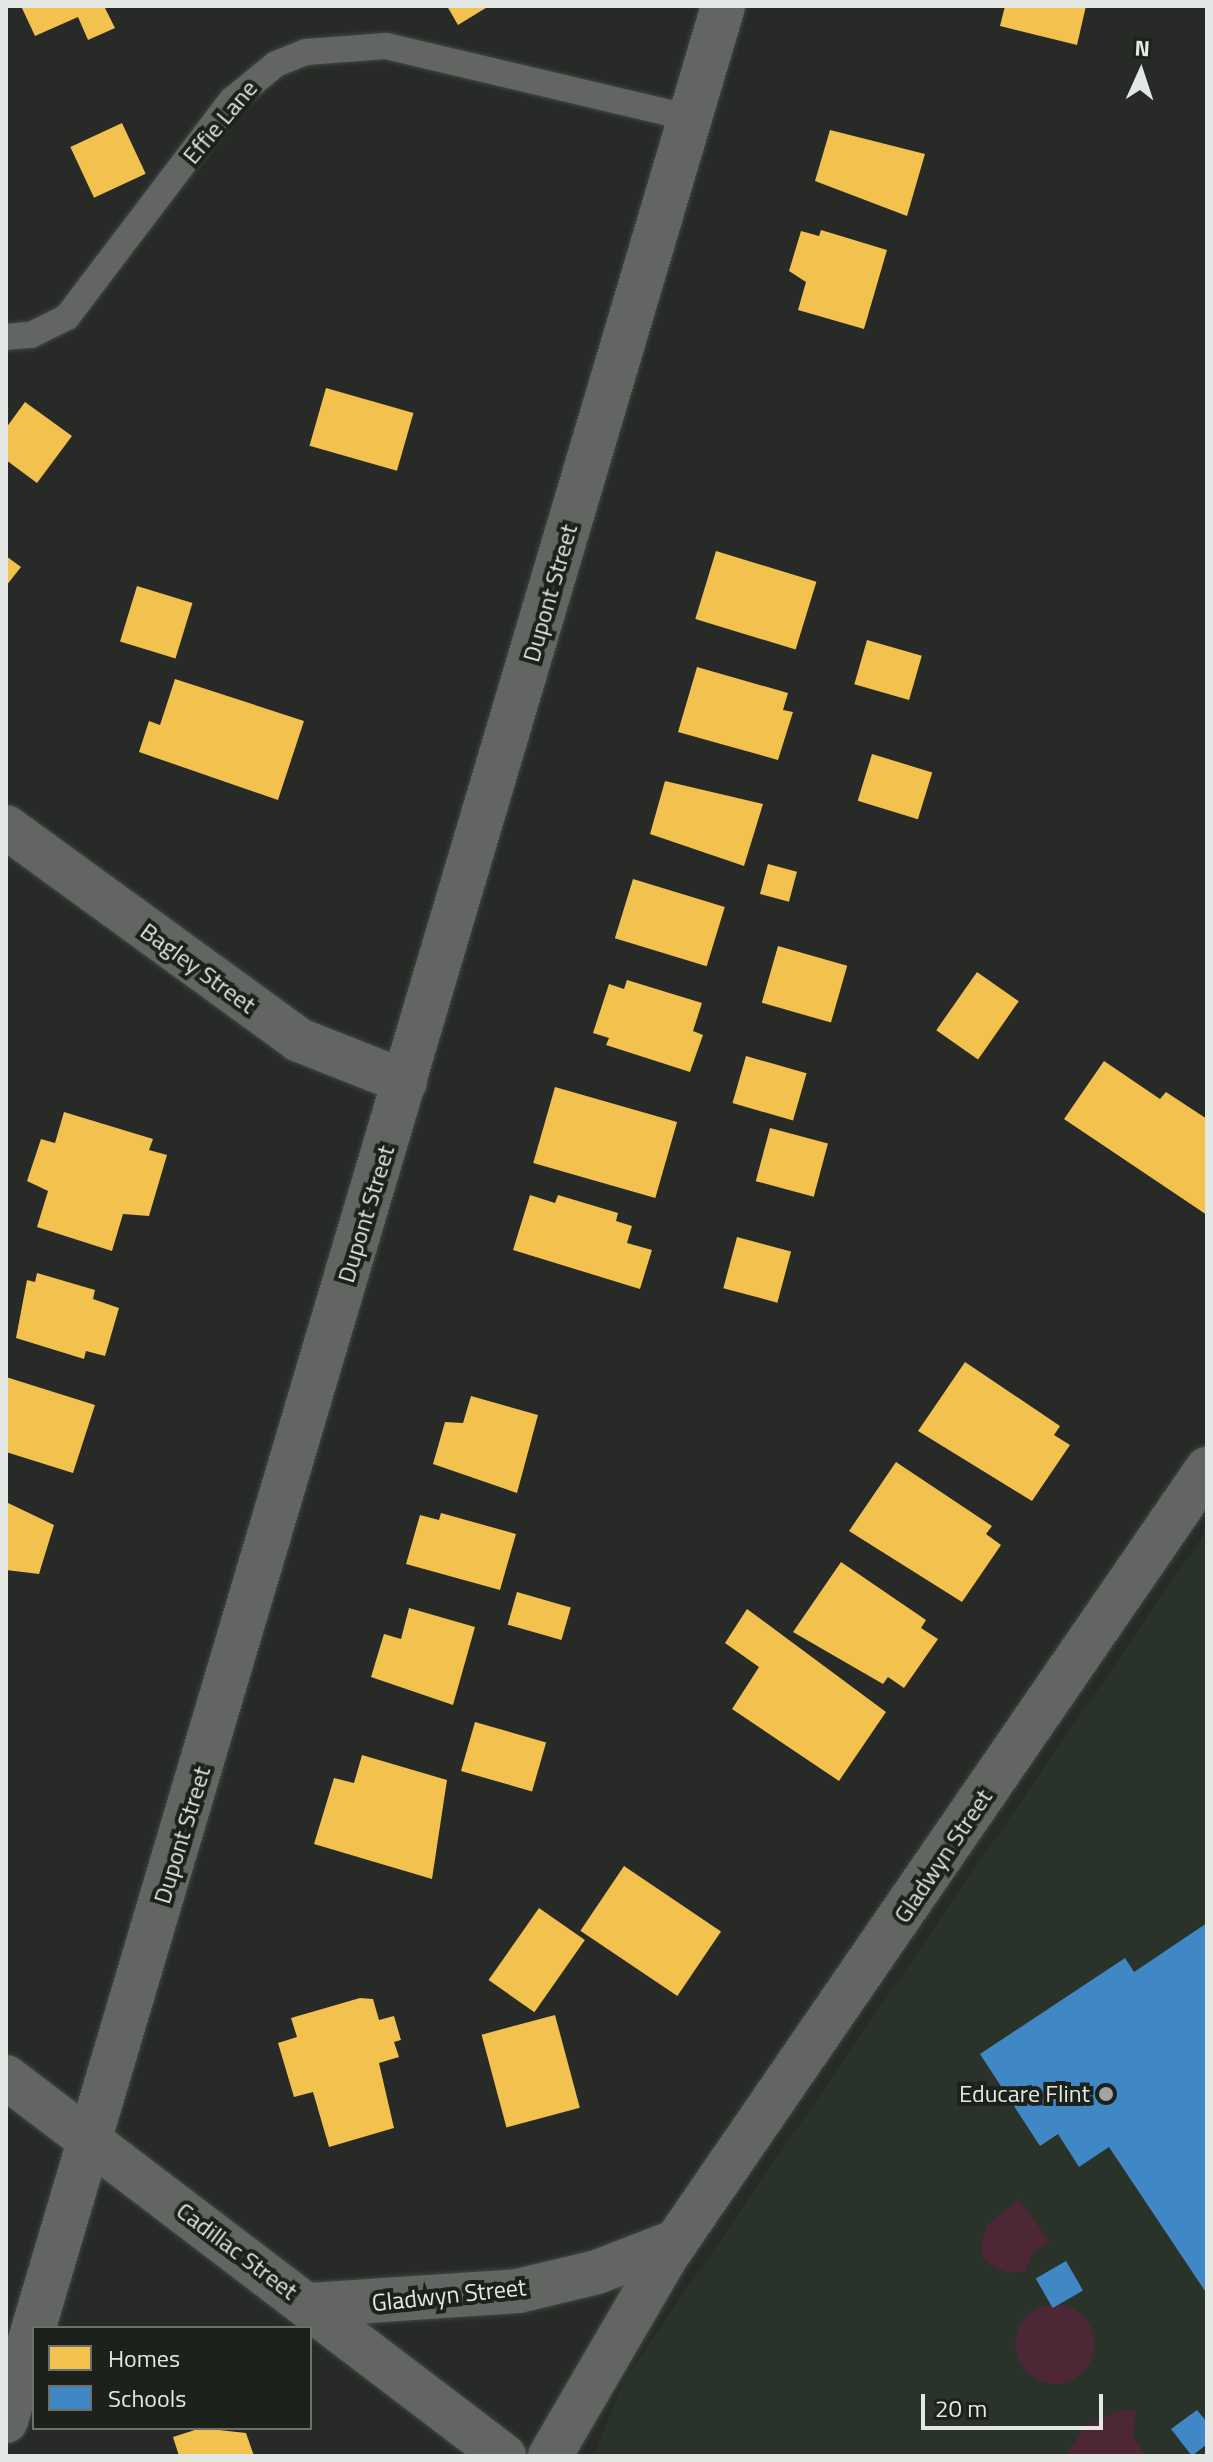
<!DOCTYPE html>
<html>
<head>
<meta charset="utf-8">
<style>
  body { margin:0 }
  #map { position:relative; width:1213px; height:2462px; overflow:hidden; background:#272a26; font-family:"Titillium Web",sans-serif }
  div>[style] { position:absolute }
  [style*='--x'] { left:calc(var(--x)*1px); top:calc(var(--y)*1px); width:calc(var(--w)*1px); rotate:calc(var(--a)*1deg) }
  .built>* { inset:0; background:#2a3329 }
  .green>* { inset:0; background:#4e2736 }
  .round { border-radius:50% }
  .homes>* { inset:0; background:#f2c14e; transform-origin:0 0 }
  .schools>* { inset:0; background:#3f88c5; transform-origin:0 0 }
  .roads { filter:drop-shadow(0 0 2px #424642) drop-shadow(0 0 2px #424642) }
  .lane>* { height:26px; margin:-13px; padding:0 13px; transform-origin:13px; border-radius:13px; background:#626562 }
  .street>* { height:44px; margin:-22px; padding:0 22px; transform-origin:22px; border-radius:22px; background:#626562 }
  .secondary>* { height:44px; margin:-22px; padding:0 22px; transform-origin:22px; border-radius:22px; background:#626562 }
  .dots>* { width:22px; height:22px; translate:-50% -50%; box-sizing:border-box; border:4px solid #1c221b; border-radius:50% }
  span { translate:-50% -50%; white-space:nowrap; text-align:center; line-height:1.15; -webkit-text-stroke:8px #1c221b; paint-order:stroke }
  .street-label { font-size:24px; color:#e4e8e4 }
  .poi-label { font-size:24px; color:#e4e8e4 }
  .right { translate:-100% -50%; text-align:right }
  .frame { position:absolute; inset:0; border:8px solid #e4e8e4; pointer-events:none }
  .legend { position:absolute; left:32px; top:2326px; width:280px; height:104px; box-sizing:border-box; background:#1c221b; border:2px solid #6c716b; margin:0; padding:10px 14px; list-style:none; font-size:24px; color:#e4e8e4 }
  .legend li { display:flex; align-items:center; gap:16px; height:40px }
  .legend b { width:40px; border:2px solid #6c716b }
  .north { position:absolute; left:1101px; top:32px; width:80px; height:80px; -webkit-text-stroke:6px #1c221b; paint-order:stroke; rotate:3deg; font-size:22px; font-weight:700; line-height:32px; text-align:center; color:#e4e8e4 }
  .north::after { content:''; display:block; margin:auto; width:28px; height:36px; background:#e4e8e4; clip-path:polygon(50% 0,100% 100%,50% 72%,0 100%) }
  .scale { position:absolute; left:921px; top:2394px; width:182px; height:36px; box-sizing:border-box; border:4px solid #e4e8e4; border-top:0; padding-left:10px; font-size:24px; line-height:28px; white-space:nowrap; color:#e4e8e4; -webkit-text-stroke:6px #1c221b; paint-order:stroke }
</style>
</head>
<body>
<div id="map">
  <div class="built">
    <i style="clip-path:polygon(1207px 1530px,1207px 2456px,594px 2456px,623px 2382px)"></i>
  </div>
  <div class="green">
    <i style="clip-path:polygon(1019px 2199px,1049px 2242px,1034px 2251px,1025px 2271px,1008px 2273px,986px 2262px,980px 2249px,987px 2225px)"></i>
    <i class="round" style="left:1015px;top:2304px;width:80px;height:80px"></i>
    <i style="clip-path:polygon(1120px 2410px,1136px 2410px,1133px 2435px,1145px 2456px,1065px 2456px,1086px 2426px)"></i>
  </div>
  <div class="homes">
    <i style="clip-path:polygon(21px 6px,104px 6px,115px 28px,88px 40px,78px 17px,35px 36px)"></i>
    <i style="clip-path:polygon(447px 6px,489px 6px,458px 25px)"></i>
    <i style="clip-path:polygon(1005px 6px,1086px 6px,1077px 45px,1000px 26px)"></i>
    <i style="left:122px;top:123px;width:56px;height:57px;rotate:65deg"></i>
    <i style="clip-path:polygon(830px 130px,925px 154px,907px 216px,815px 181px)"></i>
    <i style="clip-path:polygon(821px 230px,887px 250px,864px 329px,798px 310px,806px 282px,789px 271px,801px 231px,819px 236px)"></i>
    <i style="left:326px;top:388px;width:91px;height:60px;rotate:16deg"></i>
    <i style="clip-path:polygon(25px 402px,72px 436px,37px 483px,6px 460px,6px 428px)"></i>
    <i style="left:716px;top:551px;width:105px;height:71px;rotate:17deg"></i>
    <i style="clip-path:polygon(6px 556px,21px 567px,6px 586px)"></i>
    <i style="left:137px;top:586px;width:58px;height:58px;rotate:17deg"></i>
    <i style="left:867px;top:640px;width:57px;height:46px;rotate:16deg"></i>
    <i style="clip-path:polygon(697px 667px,788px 693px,783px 710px,793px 712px,778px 760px,678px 732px)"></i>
    <i style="clip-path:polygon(175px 679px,304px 721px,278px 800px,139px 752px,149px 721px,160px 725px)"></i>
    <i style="left:872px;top:754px;width:63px;height:49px;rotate:17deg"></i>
    <i style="clip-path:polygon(665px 781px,763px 804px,744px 866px,650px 834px)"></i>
    <i style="left:768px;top:864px;width:30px;height:31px;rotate:15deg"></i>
    <i style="left:633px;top:879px;width:96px;height:62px;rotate:17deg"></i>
    <i style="left:778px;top:946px;width:72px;height:59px;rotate:16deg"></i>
    <i style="left:977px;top:972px;width:51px;height:71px;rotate:35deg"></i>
    <i style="clip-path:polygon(627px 980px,702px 1003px,693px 1031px,703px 1035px,690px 1072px,606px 1045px,609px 1038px,593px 1033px,609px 984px,624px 989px)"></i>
    <i style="left:746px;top:1056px;width:63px;height:49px;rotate:16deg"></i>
    <i style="clip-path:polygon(1104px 1061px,1160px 1099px,1166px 1092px,1207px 1119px,1207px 1215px,1064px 1119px)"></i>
    <i style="left:555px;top:1087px;width:127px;height:79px;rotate:16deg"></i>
    <i style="clip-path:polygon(64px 1112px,153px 1139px,149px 1150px,167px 1155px,149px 1216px,123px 1214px,112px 1251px,37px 1227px,48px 1191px,27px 1181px,41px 1139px,55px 1143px)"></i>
    <i style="left:770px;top:1128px;width:60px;height:55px;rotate:15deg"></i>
    <i style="clip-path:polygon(530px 1195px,555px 1203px,558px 1195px,618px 1213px,616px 1221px,632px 1226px,627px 1243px,652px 1250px,640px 1289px,513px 1250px)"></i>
    <i style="left:737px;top:1237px;width:56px;height:53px;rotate:15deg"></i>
    <i style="clip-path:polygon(37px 1273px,95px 1290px,93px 1299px,119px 1308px,105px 1356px,86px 1351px,84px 1359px,16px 1338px,27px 1280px,35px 1282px)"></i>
    <i style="clip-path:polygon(965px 1362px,1060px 1426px,1054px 1435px,1070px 1445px,1032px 1501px,918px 1431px)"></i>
    <i style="clip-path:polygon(6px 1377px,95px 1405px,73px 1473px,6px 1452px)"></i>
    <i style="clip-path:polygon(471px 1396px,538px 1415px,517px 1493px,433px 1464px,445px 1422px,463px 1423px)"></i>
    <i style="clip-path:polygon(896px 1462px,992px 1526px,986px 1534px,1001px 1545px,962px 1602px,849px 1531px)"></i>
    <i style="clip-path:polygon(6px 1502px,54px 1525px,39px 1574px,6px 1570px)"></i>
    <i style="clip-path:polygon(441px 1513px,516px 1534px,500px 1590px,406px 1564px,420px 1515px,439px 1520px)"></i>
    <i style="clip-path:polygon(841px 1562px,926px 1620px,921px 1628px,938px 1639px,904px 1688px,888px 1677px,883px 1684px,793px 1632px)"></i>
    <i style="left:517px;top:1592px;width:56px;height:34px;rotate:16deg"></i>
    <i style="clip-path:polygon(409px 1608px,475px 1627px,453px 1705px,371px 1677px,384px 1634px,401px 1639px)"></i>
    <i style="clip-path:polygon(747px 1609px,886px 1712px,839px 1781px,732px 1709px,759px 1667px,725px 1643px)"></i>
    <i style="left:475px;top:1722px;width:74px;height:51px;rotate:16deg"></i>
    <i style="clip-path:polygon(362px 1755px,447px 1780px,432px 1879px,314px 1844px,334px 1778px,354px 1783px)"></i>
    <i style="left:624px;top:1866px;width:117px;height:78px;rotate:34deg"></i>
    <i style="left:539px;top:1908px;width:56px;height:88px;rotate:35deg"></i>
    <i style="clip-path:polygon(360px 1998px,373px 1999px,379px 2020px,394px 2016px,401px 2040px,394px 2042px,399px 2057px,379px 2063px,394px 2128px,329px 2147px,313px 2092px,294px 2097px,278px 2043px,297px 2037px,291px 2018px)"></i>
    <i style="left:555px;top:2015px;width:96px;height:76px;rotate:75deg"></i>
    <i style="clip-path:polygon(201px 2428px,246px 2433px,254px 2456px,179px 2456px,173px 2437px)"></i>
  </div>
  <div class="schools">
    <i style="clip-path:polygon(1207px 1923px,1207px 2294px,1109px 2147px,1079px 2167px,1058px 2134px,1040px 2146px,980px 2054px,1125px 1958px,1134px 1972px)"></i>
    <i style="left:1066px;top:2261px;width:34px;height:35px;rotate:60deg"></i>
    <i style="clip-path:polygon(1197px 2410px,1207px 2422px,1207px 2444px,1192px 2456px,1171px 2429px)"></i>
  </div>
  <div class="roads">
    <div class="lane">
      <i style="--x:6;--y:337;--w:25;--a:-5"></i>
      <i style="--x:31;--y:335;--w:40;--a:-26.6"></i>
      <i style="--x:67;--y:317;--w:273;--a:-52.8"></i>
      <i style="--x:232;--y:100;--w:57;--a:-39.3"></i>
      <i style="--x:276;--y:64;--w:32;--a:-22"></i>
      <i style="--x:306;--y:52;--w:80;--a:-4.3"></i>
      <i style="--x:386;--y:46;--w:312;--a:13.3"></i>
    </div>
    <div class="street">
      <i style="--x:6;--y:827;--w:362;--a:36"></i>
      <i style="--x:299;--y:1040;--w:114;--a:21.6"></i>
      <i style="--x:6;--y:2077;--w:626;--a:37.27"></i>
      <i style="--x:309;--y:2305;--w:209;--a:-3.8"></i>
      <i style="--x:518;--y:2291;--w:81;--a:-13.5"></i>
      <i style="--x:597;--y:2272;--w:86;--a:-21.2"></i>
      <i style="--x:550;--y:2456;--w:233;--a:-59.8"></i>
      <i style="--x:667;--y:2255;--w:954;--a:-55.51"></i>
    </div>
    <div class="secondary">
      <i style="--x:6;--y:2421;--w:2519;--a:-73.46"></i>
    </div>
  </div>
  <div class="dots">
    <i style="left:1106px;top:2094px;background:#a2a6a2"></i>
  </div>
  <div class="street-label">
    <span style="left:220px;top:122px;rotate:-50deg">Effie Lane</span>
    <span style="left:550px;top:593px;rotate:-74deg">Dupont Street</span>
    <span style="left:198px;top:968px;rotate:36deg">Bagley Street</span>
    <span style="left:366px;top:1214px;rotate:-73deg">Dupont Street</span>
    <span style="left:182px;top:1835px;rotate:-73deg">Dupont Street</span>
    <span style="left:943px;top:1856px;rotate:-56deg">Gladwyn Street</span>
    <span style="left:237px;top:2251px;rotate:37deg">Cadillac Street</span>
    <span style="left:449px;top:2295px;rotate:-6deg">Gladwyn Street</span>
  </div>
  <div class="poi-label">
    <span class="right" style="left:1090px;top:2094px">Educare Flint</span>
  </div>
  <div class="frame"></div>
  <ul class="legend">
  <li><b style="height:22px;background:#f2c14e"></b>Homes</li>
  <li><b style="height:22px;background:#3f88c5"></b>Schools</li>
  </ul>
  <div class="north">N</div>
  <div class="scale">20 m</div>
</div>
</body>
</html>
